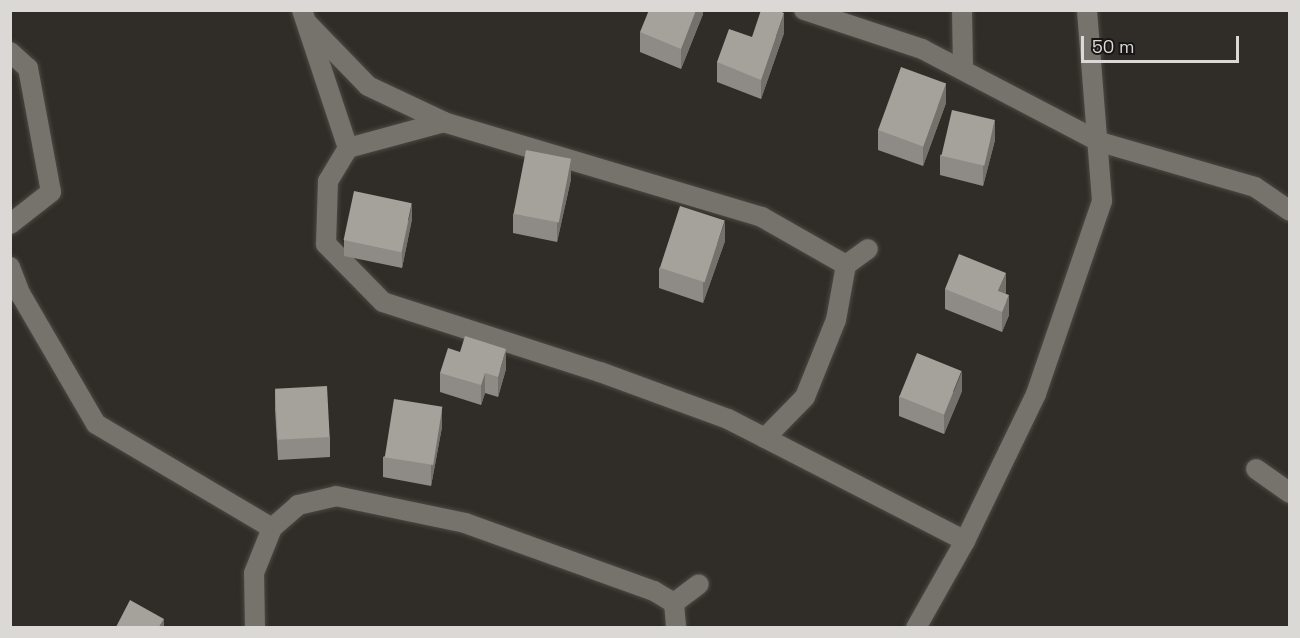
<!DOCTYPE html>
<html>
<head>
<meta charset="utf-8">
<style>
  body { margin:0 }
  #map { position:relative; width:1300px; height:638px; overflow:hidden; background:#302d28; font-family:"Space Grotesk",sans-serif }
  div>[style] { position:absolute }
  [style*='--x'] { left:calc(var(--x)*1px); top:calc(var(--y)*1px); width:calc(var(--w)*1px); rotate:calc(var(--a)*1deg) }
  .roads { filter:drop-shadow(0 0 2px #4b4944) drop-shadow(0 0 2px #4b4944) }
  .minor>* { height:20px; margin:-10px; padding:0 10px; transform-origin:10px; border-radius:10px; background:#76736d }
  .wall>* { inset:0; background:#8e8a85 }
  .shaded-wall>* { inset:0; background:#74716c }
  .building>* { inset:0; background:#a5a19b; transform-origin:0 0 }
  span { translate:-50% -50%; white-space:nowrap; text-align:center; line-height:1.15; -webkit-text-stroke:6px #171614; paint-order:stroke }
  .frame { position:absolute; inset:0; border:12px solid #dbd9d6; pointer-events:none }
  .scale { position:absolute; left:1081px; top:36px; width:158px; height:27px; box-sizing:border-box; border:3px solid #dbd9d6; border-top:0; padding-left:8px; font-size:18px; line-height:21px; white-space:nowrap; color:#dbd9d6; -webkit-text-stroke:4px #171614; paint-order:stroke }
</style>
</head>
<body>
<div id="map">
  <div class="roads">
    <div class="minor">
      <i style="--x:302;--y:10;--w:145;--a:71.6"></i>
      <i style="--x:804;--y:10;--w:124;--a:18.3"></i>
      <i style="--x:922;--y:49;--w:201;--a:27.6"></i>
      <i style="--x:1100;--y:142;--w:161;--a:16.2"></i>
      <i style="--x:1255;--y:187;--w:42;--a:34.4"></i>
      <i style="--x:962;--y:10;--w:59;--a:89"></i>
      <i style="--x:308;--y:24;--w:86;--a:45.9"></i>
      <i style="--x:368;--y:86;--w:84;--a:25.3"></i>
      <i style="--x:10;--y:52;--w:24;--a:42"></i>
      <i style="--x:28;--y:68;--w:126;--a:79.5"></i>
      <i style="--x:51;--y:192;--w:52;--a:142"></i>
      <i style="--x:846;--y:265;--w:27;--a:-36"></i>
      <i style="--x:10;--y:267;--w:30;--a:69"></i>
      <i style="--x:21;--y:295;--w:149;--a:59.8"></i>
      <i style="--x:96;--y:424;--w:204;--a:30.6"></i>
      <i style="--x:765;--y:438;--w:57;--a:-45.7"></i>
      <i style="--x:805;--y:397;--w:83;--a:-68.1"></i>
      <i style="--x:836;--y:320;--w:56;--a:-79.7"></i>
      <i style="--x:846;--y:265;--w:97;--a:-150.3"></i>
      <i style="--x:762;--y:217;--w:332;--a:-163.4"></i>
      <i style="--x:444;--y:122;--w:99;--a:164.8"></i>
      <i style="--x:348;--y:148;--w:39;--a:121"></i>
      <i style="--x:328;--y:181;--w:63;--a:91.8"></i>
      <i style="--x:326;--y:244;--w:81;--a:45.5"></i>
      <i style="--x:383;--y:302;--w:228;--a:17.9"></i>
      <i style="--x:600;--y:372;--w:136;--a:20.2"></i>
      <i style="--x:728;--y:419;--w:42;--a:27.2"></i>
      <i style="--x:765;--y:438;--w:225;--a:27.2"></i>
      <i style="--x:1256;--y:469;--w:42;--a:35.2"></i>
      <i style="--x:674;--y:603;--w:31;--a:-37"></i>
      <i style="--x:255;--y:628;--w:55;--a:-91"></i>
      <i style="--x:254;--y:573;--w:48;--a:-68.2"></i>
      <i style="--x:272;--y:528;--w:35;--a:-41"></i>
      <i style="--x:298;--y:505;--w:39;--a:-13"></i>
      <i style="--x:336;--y:496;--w:132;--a:11.8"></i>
      <i style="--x:465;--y:523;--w:201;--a:19.8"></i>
      <i style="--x:654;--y:591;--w:23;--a:31"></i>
      <i style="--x:674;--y:603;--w:25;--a:85"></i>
      <i style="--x:916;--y:628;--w:100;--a:-60.6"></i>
      <i style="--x:965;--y:541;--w:163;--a:-64.2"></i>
      <i style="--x:1036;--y:394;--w:204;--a:-71.1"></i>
      <i style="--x:1102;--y:201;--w:192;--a:-94.5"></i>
    </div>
  </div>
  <div class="wall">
    <i style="clip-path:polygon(703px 10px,703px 14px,681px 69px,640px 52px,640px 32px)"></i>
    <i style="clip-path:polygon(784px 33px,761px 99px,717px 82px,717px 62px)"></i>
    <i style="clip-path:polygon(946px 103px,923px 166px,878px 150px,878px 130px)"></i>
    <i style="clip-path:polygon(995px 140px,983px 186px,940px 175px,940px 155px)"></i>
    <i style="clip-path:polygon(571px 179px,557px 242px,513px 233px,513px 214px)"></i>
    <i style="clip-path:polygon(412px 219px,402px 268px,344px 256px,344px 240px)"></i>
    <i style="clip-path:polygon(725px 241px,703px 303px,659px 288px,659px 268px)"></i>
    <i style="clip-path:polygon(945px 289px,1005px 294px,1009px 315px,1002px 332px,945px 309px)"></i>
    <i style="clip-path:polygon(506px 369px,498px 397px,485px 393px,481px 405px,440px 392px,440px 373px)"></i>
    <i style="clip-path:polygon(275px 390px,330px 437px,330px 457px,278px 460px,275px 410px)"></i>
    <i style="clip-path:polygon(962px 391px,944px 434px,899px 416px,899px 396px)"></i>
    <i style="clip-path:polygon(442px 427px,431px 486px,383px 477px,383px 457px)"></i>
  </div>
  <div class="shaded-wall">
    <i style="clip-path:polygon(696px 10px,703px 10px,703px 14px,681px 69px,681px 49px)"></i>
    <i style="clip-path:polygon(784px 13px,784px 33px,761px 99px,761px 80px)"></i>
    <i style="clip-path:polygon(946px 83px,946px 103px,923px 166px,923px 147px)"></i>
    <i style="clip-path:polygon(995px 120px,995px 140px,983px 186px,983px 166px)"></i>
    <i style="clip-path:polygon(571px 159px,571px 179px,557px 242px,557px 222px)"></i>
    <i style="clip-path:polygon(412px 203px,412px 219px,402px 268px,402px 252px)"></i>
    <i style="clip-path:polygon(725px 221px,725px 241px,703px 303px,703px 283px)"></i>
    <i style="clip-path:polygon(1006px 273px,1006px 293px,998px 311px,998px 291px)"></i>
    <i style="clip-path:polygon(1009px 295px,1009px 315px,1002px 332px,1002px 312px)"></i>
    <i style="clip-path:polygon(506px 349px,506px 369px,498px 397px,498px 377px)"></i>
    <i style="clip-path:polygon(962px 371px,962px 391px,944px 434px,944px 415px)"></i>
    <i style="clip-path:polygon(485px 373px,485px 393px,481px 405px,481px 385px)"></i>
    <i style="clip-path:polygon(442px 407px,442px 427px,431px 486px,431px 466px)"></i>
    <i style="clip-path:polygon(164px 619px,164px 627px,159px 627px)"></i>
  </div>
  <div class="building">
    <i style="clip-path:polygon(649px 10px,696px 10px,681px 49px,640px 32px)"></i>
    <i style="clip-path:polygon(761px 10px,777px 10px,784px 13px,761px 80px,717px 62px,729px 29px,752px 37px)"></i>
    <i style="left:901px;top:67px;width:48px;height:67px;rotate:20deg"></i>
    <i style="left:952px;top:110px;width:44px;height:47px;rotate:13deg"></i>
    <i style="left:526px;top:150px;width:46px;height:65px;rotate:11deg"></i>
    <i style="left:354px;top:191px;width:59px;height:50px;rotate:12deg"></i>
    <i style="left:680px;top:206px;width:47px;height:65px;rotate:18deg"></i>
    <i style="clip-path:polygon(959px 254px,1006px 273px,998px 291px,1009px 295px,1002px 312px,945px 289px)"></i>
    <i style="clip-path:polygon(465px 336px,506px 349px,498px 377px,485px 373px,481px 385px,440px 373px,448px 348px,460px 352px)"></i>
    <i style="left:917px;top:353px;width:48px;height:47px;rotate:22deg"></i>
    <i style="left:327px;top:386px;width:51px;height:52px;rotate:87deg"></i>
    <i style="left:394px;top:399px;width:49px;height:59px;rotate:9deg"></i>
    <i style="clip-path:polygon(130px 600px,164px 619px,159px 627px,116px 627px)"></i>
  </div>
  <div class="frame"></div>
  <div class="scale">50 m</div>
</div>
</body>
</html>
